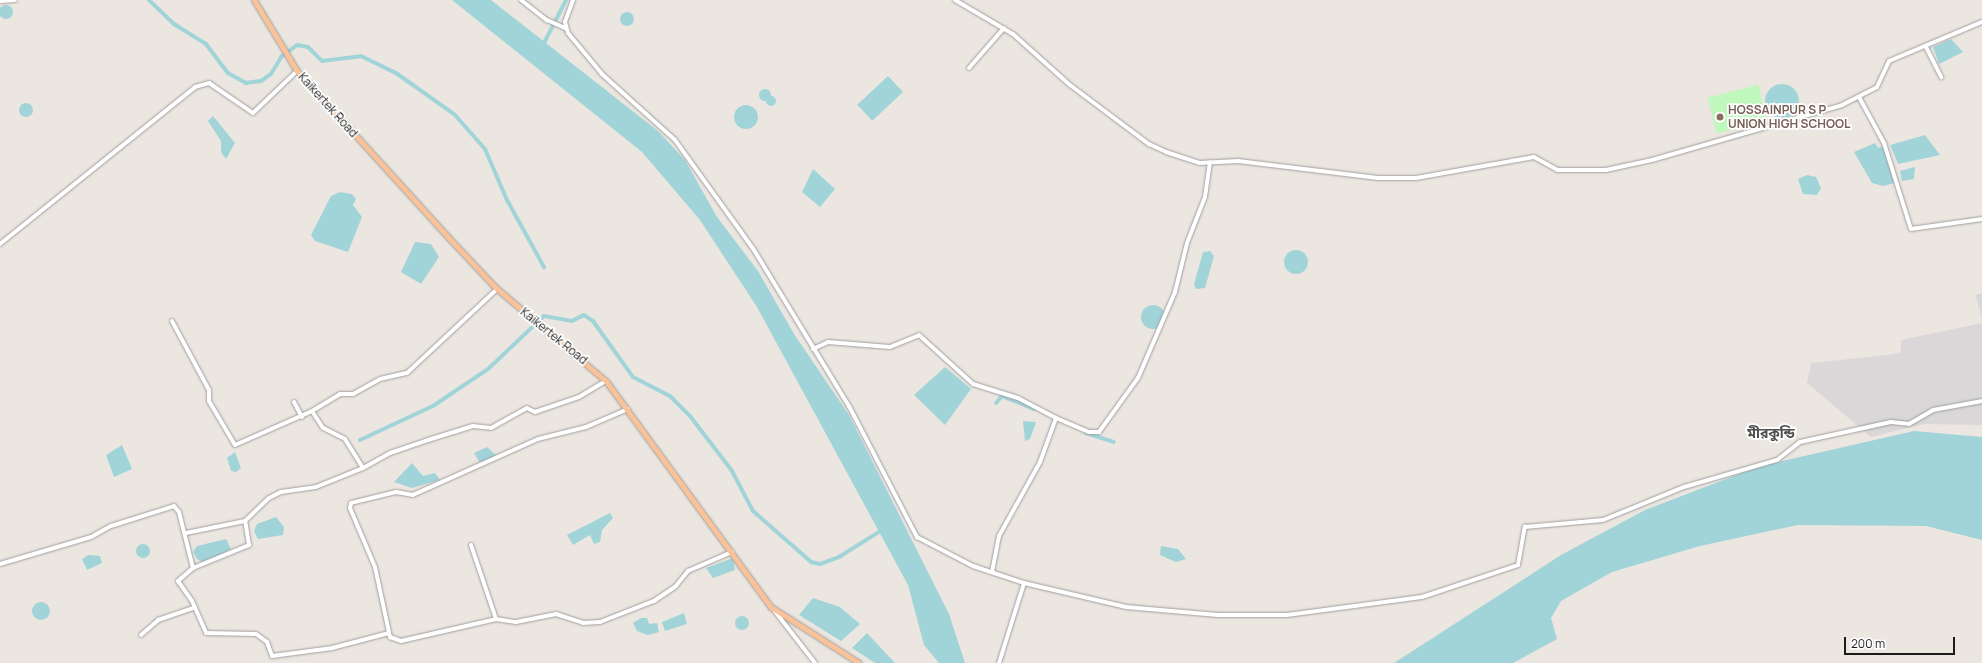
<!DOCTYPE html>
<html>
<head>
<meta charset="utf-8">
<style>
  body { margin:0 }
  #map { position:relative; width:1982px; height:663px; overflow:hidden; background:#ece6e0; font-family:Manrope,"Noto Sans Bengali",sans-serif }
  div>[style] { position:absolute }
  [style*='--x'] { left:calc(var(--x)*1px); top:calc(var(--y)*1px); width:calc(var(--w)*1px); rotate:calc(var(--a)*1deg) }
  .residential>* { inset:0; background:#d9d7d8 }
  .park>* { inset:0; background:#bff7bc; transform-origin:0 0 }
  .water>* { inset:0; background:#a1d4d9; transform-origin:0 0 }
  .round { border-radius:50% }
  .canal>* { height:4px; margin:-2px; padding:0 2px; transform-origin:2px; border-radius:2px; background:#a1d4d9 }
  .roads { filter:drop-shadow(0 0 1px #9f9f9f) drop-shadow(0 0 1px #9f9f9f) }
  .minor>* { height:4px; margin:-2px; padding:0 2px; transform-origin:2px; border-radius:2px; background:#fff }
  .major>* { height:5px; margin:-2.5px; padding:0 2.5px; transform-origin:2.5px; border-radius:2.5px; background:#f9c298 }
  .dots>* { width:11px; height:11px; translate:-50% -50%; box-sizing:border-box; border:2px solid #fff; border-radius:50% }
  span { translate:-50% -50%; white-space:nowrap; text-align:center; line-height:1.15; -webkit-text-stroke:3.5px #fff; paint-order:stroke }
  .street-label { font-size:12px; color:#1b1b1b }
  .education-label { font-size:12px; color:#785e54; font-weight:700 }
  .left { translate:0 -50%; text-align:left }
  .quarter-label { font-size:14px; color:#4e4e4e; font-weight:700 }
  .scale { position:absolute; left:1844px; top:637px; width:111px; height:18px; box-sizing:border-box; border:2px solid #1b1b1b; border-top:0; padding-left:5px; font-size:12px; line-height:14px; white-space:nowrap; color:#1b1b1b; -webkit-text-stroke:3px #fff; paint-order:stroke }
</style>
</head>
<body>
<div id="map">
  <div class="residential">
    <i style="clip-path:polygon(1982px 293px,1982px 321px,1976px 295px)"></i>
    <i style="clip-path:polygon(1982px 323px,1982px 425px,1924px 424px,1871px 437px,1807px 383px,1811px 363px,1888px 355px,1901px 352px,1901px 340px)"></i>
  </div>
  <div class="park">
    <i style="left:1758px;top:85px;width:37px;height:52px;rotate:76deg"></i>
  </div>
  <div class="water">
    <i style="clip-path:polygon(452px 0,491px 0,658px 131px,685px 160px,717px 217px,758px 271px,794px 334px,849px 415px,949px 614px,965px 663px,939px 663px,924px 645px,908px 585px,757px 307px,700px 220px,642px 152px)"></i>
    <i class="round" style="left:-1px;top:5px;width:14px;height:14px"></i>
    <i class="round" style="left:620px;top:12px;width:14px;height:14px"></i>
    <i style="clip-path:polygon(1951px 39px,1963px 52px,1939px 64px,1933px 47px)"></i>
    <i style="left:888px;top:76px;width:22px;height:42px;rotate:47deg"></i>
    <i class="round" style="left:1765px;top:84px;width:34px;height:34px"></i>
    <i class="round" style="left:759px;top:89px;width:12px;height:12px"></i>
    <i class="round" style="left:766px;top:96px;width:10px;height:10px"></i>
    <i class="round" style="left:19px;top:103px;width:14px;height:14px"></i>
    <i class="round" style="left:734px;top:105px;width:24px;height:24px"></i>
    <i style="clip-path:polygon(213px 116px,235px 143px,226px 159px,221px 152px,221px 141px,208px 121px)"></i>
    <i style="clip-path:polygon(1925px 135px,1940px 155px,1898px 164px,1890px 145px)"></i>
    <i style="clip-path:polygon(1875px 143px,1878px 148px,1883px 146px,1895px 183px,1883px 186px,1872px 183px,1854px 152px)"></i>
    <i style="clip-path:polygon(1915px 167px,1914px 179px,1902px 181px,1900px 171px)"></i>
    <i style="clip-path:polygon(813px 169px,835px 189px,820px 207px,802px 192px)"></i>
    <i style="clip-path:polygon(1807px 175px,1816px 177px,1821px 188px,1817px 195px,1803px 194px,1798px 179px)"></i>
    <i style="clip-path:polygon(340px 192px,352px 194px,356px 199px,353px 205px,362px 217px,348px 252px,315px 241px,311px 235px,331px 196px)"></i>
    <i style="clip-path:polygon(415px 242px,431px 244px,439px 257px,421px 284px,401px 272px)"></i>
    <i class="round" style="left:1284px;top:250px;width:24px;height:24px"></i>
    <i style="clip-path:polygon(1210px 251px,1214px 256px,1205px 288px,1196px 289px,1194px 284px,1203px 252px)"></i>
    <i class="round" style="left:1141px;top:305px;width:24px;height:24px"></i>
    <i style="clip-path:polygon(945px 367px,971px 389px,945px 425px,914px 395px)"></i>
    <i style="clip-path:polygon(1023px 421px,1036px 422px,1030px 439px,1025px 441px)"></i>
    <i style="clip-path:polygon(1914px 431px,1982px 437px,1982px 540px,1926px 526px,1798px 525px,1700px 546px,1612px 572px,1561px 601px,1551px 618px,1557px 639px,1513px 663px,1394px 663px,1561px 555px,1645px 510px,1760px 466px)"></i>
    <i style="clip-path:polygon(122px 445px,132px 469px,114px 477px,106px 455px)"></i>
    <i style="clip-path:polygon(487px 447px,497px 456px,480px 463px,474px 453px)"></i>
    <i style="clip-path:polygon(235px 452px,241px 468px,236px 472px,231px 471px,227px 458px)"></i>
    <i style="clip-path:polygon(412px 463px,423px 476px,435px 473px,440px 480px,412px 488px,394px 482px)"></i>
    <i style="clip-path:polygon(610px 513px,613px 518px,602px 530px,600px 542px,594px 544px,590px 535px,573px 545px,567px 535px)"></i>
    <i style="clip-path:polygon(276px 517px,284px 527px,283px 535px,258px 539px,254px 531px,257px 524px)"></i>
    <i style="clip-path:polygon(226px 539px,231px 549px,204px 563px,197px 559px,193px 552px,197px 546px)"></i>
    <i class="round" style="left:136px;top:544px;width:14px;height:14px"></i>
    <i style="clip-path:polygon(1161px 546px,1178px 549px,1186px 559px,1176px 562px,1160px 555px)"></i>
    <i style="clip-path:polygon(88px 555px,100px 556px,102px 563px,87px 570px,82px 559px)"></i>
    <i style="clip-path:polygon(733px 558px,735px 570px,713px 578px,706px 568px)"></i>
    <i style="clip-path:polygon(813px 598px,840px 607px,860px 624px,841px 641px,799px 615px)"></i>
    <i class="round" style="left:32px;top:602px;width:18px;height:18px"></i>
    <i style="clip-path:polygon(684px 613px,687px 624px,665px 631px,662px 622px)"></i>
    <i class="round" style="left:735px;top:616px;width:14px;height:14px"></i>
    <i style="clip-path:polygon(641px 618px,647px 618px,649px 624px,657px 623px,659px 632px,648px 635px,637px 631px,633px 623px)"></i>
    <i style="clip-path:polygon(867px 633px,895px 663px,875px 663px,852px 648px)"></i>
  </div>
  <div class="canal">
    <i style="--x:149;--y:0;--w:35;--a:44"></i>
    <i style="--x:174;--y:24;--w:38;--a:32"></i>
    <i style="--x:206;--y:44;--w:36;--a:53"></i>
    <i style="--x:228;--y:73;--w:21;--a:29"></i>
    <i style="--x:246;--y:83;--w:15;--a:-8"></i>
    <i style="--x:261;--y:81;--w:12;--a:-35"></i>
    <i style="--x:271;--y:74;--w:21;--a:-59"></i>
    <i style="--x:282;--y:56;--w:19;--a:-36"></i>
    <i style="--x:297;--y:45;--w:11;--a:10"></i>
    <i style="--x:308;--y:47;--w:20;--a:45"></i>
    <i style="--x:322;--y:61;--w:39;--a:-7"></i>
    <i style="--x:361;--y:56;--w:39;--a:26"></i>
    <i style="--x:396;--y:73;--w:72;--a:35.4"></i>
    <i style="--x:455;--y:115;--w:45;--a:48.6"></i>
    <i style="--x:485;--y:149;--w:56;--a:66.7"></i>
    <i style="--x:507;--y:200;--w:77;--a:61.1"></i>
    <i style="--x:542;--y:47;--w:53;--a:-62.9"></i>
    <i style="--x:996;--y:403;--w:9;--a:-49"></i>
    <i style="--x:1002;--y:396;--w:35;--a:22"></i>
    <i style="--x:1086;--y:433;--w:29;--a:18"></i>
    <i style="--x:360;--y:440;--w:81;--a:-25"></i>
    <i style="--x:433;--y:406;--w:66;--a:-33.9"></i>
    <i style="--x:488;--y:369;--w:77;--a:-43.4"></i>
    <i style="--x:544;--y:316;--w:28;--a:10"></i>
    <i style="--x:572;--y:321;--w:13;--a:-27"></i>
    <i style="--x:584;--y:315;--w:11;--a:34"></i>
    <i style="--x:593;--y:321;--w:69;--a:54.5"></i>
    <i style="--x:633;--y:377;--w:42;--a:27.2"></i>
    <i style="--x:670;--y:396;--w:28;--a:45"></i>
    <i style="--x:690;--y:416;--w:69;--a:52.6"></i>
    <i style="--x:732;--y:471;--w:45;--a:62.3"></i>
    <i style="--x:753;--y:511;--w:77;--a:41.3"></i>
    <i style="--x:811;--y:562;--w:9;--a:13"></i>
    <i style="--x:820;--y:564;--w:20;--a:-20"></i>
    <i style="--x:839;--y:557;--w:51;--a:-32.1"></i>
  </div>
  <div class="roads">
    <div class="minor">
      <i style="--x:521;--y:0;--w:33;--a:38"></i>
      <i style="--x:547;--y:20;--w:20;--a:24"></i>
      <i style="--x:573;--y:0;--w:23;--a:110"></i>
      <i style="--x:565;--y:22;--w:11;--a:75"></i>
      <i style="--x:568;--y:33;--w:53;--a:50.3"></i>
      <i style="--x:602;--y:74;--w:98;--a:42.1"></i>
      <i style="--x:675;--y:140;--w:135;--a:54.3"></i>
      <i style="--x:754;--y:250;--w:183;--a:58.7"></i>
      <i style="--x:849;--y:406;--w:148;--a:62.6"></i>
      <i style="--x:917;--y:537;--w:63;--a:27.4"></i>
      <i style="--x:973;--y:566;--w:54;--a:18.4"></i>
      <i style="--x:955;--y:0;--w:67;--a:30.4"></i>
      <i style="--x:1013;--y:34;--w:76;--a:41.8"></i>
      <i style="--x:1070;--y:85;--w:99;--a:36.8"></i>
      <i style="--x:1149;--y:144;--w:19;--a:25"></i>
      <i style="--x:1166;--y:152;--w:35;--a:18"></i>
      <i style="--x:1199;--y:163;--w:39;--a:-3"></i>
      <i style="--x:1238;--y:161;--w:141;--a:6.9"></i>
      <i style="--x:1378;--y:178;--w:38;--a:0"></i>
      <i style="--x:1416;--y:178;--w:120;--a:-10.1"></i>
      <i style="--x:1534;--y:157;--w:26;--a:29"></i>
      <i style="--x:1557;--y:170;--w:49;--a:0"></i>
      <i style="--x:1606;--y:170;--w:47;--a:-12.3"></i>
      <i style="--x:1652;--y:160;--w:198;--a:-16.1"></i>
      <i style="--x:1842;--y:105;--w:39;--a:-27"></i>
      <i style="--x:1877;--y:87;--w:29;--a:-65"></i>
      <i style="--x:1889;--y:61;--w:101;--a:-22.8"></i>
      <i style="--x:0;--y:1;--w:15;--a:-4"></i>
      <i style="--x:1926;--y:47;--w:34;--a:63"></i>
      <i style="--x:969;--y:68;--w:53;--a:-48.8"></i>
      <i style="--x:1859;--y:97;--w:52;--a:61.5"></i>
      <i style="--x:1884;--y:143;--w:90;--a:72.6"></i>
      <i style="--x:1911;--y:229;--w:72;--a:-8"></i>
      <i style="--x:0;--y:244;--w:250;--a:-38.8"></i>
      <i style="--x:195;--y:87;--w:15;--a:-16"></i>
      <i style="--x:209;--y:83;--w:53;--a:34.3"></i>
      <i style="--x:253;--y:113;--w:61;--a:-43.7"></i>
      <i style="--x:172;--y:321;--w:78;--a:61.8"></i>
      <i style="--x:209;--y:390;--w:11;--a:90"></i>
      <i style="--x:209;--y:401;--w:51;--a:59.4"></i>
      <i style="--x:235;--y:445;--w:84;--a:-23.8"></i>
      <i style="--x:813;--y:349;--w:17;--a:-25"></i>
      <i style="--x:828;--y:342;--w:62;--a:4.6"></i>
      <i style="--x:890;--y:347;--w:31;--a:-22"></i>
      <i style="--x:919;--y:335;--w:73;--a:42.2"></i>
      <i style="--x:973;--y:384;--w:47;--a:17.3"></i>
      <i style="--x:1018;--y:398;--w:43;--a:27.8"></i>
      <i style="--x:294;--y:402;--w:17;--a:62"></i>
      <i style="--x:628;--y:409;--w:46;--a:156.8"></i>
      <i style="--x:586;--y:427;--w:49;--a:166"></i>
      <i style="--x:538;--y:439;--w:137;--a:155.9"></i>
      <i style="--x:413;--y:495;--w:17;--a:-170"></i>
      <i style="--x:396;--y:492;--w:46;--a:166.3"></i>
      <i style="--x:351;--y:503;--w:5;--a:101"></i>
      <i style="--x:350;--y:508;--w:64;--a:67"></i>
      <i style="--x:375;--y:567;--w:72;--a:77.9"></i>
      <i style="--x:390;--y:637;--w:12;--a:20"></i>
      <i style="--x:401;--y:641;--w:98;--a:-13"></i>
      <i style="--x:496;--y:619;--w:20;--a:9"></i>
      <i style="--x:516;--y:622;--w:41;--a:-11.3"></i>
      <i style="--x:556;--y:614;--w:28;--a:18"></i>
      <i style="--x:583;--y:623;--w:17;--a:-3"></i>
      <i style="--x:600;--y:622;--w:58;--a:-21.3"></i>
      <i style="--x:654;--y:601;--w:25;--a:-34"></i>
      <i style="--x:675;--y:587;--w:21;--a:-51"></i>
      <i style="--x:688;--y:571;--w:48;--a:-23.4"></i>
      <i style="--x:363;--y:468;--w:31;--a:-29"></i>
      <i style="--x:390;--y:453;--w:40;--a:-18.9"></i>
      <i style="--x:428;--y:440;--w:47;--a:-17.3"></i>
      <i style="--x:473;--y:426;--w:18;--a:6"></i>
      <i style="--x:491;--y:428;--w:41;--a:-29.1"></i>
      <i style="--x:527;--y:408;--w:9;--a:27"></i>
      <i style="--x:535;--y:412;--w:46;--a:-18.8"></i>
      <i style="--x:579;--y:397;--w:31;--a:-31"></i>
      <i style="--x:186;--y:533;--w:60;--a:-11.5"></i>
      <i style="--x:471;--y:545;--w:78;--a:71.3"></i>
      <i style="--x:0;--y:564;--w:95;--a:-16.5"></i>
      <i style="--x:91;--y:537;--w:23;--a:-29"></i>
      <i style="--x:111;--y:526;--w:66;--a:-17.6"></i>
      <i style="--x:174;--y:506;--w:8;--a:50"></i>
      <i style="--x:179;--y:512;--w:58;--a:76"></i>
      <i style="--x:193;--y:568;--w:61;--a:-22.3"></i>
      <i style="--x:249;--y:545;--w:24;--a:-99"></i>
      <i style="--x:245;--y:521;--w:33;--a:-44"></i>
      <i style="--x:269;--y:498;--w:13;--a:-27"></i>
      <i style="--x:281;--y:492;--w:35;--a:-8"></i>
      <i style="--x:316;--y:487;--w:51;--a:-22"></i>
      <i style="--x:363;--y:468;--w:34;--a:-122"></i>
      <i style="--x:345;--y:439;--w:25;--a:-153"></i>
      <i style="--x:323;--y:428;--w:20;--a:-123"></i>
      <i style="--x:312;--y:411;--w:33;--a:-31"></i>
      <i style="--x:340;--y:394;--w:13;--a:0"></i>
      <i style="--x:353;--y:394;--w:31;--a:-29"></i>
      <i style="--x:380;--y:379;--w:28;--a:-13"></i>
      <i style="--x:407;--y:373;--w:123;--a:-43"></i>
      <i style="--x:193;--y:568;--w:20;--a:139"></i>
      <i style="--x:178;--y:581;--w:24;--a:55"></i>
      <i style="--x:192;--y:601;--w:35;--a:66"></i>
      <i style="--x:206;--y:633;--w:50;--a:1.1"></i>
      <i style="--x:256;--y:634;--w:14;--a:36"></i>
      <i style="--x:267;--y:642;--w:15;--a:70"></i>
      <i style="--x:272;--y:656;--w:61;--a:-7.6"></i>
      <i style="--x:332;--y:648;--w:59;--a:-14.7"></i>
      <i style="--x:992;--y:572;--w:37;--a:-79"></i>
      <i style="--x:999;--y:536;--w:85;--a:-61"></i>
      <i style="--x:1040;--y:462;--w:47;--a:-70"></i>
      <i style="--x:1056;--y:418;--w:36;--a:23"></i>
      <i style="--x:1089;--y:432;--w:10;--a:0"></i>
      <i style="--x:1099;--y:432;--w:67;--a:-54.2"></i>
      <i style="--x:1138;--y:378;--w:94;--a:-66.7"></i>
      <i style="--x:1175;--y:292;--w:50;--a:-76.2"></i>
      <i style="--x:1187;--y:243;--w:49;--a:-68.6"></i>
      <i style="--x:1205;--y:197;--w:35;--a:-82"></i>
      <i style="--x:774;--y:610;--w:67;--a:52.3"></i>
      <i style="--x:141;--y:635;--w:23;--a:-41"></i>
      <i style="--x:158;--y:620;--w:39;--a:-19"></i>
      <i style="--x:999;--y:663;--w:84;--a:-72.6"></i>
      <i style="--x:1024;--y:583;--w:105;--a:13.2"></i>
      <i style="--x:1126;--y:607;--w:92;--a:5"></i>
      <i style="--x:1218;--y:615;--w:69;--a:0"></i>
      <i style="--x:1287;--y:615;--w:136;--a:-7.6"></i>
      <i style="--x:1422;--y:597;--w:101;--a:-18.4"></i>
      <i style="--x:1518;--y:565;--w:39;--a:-80"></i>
      <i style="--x:1525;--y:527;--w:78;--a:-5.1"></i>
      <i style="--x:1603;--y:520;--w:87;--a:-22.2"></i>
      <i style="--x:1684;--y:487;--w:97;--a:-16.2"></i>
      <i style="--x:1777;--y:460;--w:29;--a:-38"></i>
      <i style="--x:1800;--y:442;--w:93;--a:-12.4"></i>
      <i style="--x:1891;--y:422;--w:18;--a:6"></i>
      <i style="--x:1909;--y:424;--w:28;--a:-30"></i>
      <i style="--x:1933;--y:410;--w:50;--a:-10.4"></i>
    </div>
    <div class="major">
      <i style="--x:254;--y:0;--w:83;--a:58.8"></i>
      <i style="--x:297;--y:71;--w:224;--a:47.7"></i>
      <i style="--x:448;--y:237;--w:69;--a:46.8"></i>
      <i style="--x:495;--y:287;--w:145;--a:40.3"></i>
      <i style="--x:606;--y:381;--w:280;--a:53.9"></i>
      <i style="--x:771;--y:607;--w:104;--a:32.5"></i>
    </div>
  </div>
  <div class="dots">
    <i style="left:1720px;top:117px;background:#8d6e63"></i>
  </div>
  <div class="street-label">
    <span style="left:328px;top:105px;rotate:48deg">Kaikertek Road</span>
    <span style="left:554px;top:336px;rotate:39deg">Kaikertek Road</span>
  </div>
  <div class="education-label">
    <span class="left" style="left:1728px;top:117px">HOSSAINPUR S P<br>UNION HIGH SCHOOL</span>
  </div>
  <div class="quarter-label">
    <span style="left:1771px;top:433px">মীরকুন্ডি</span>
  </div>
  <div class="scale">200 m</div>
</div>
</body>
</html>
